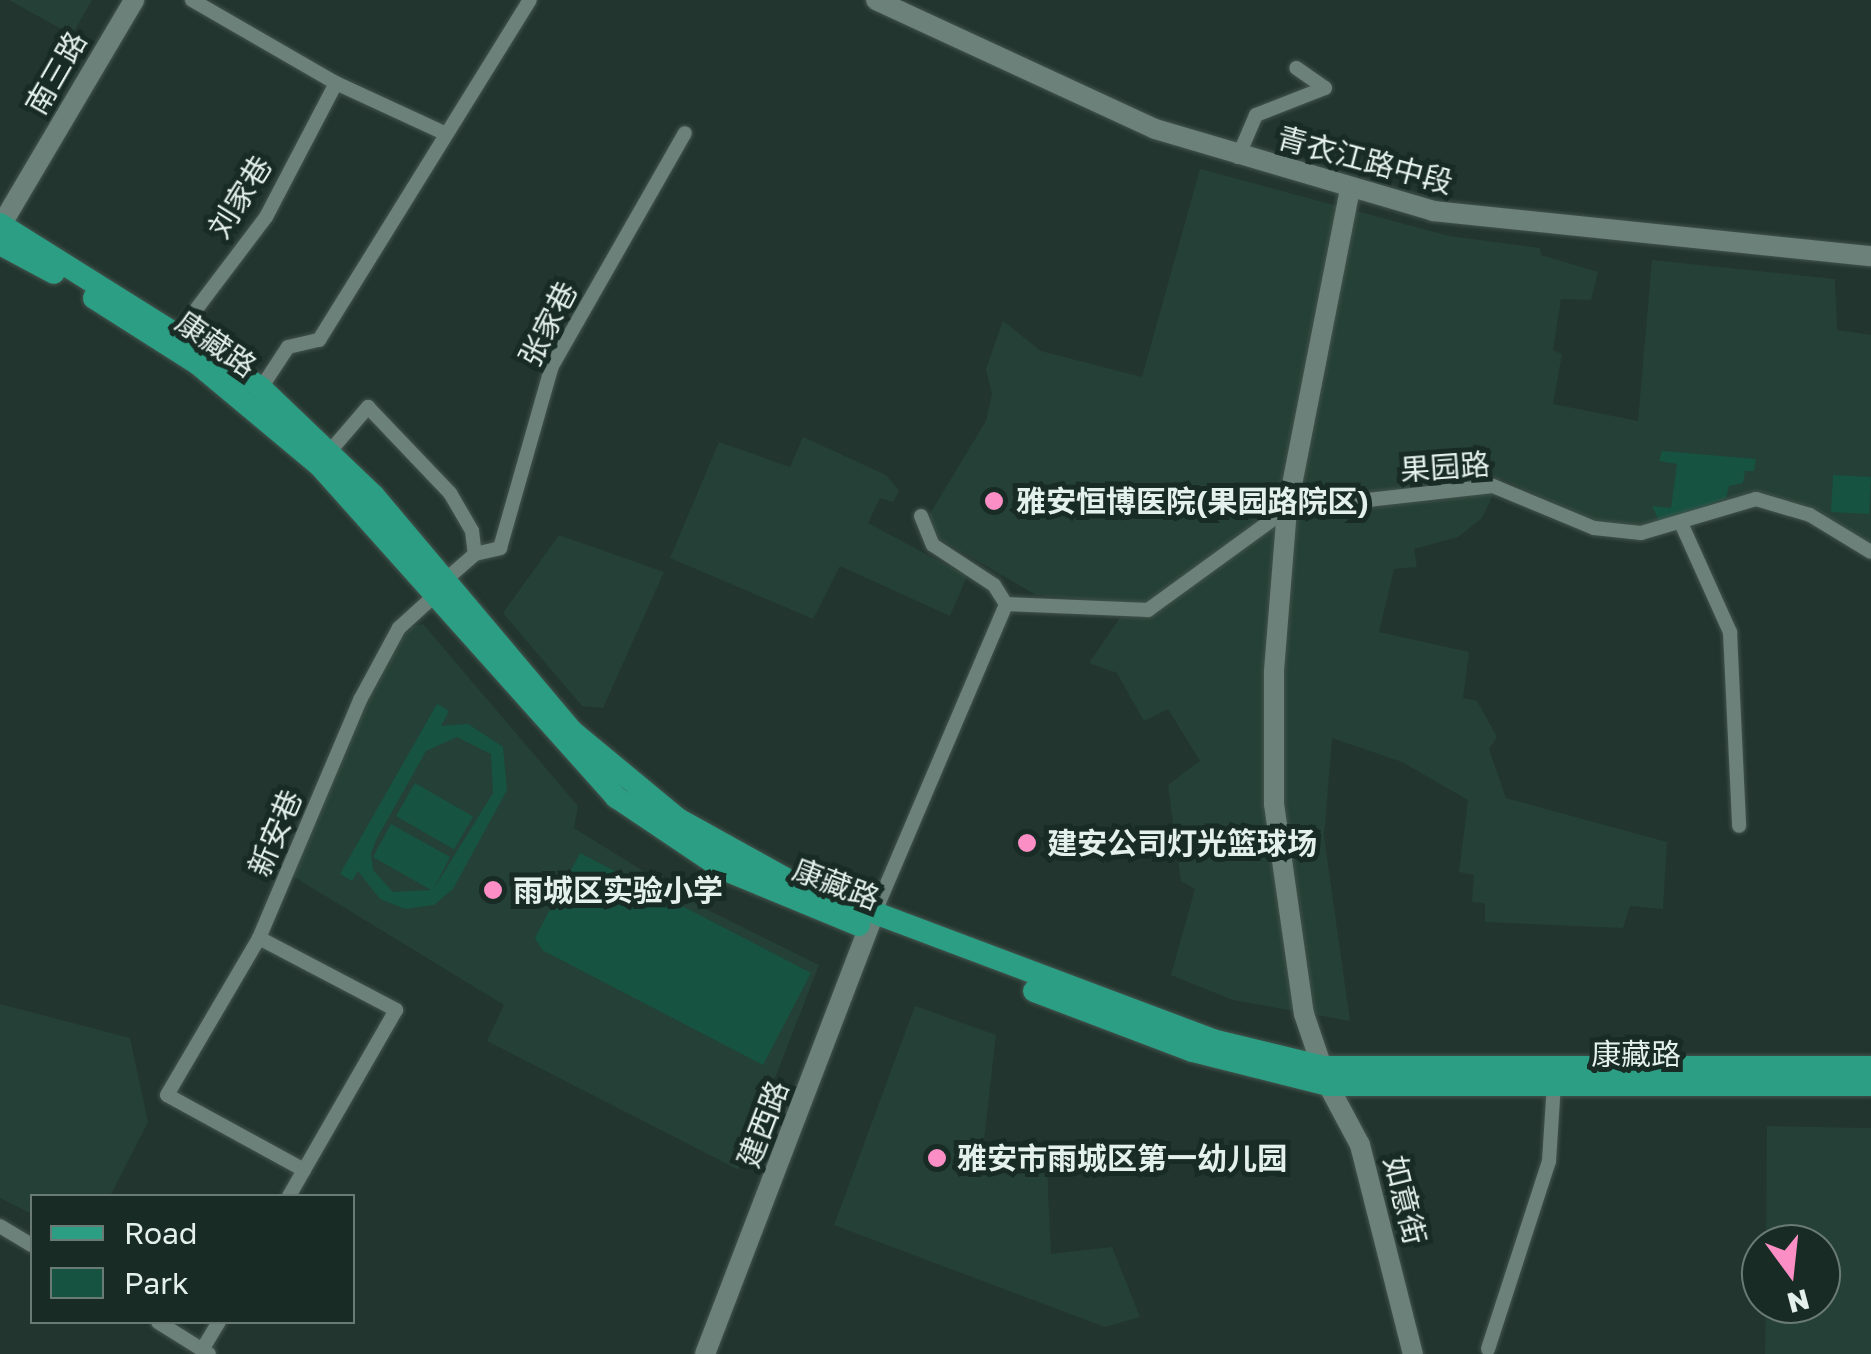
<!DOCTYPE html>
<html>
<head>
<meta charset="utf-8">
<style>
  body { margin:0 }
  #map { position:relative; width:1871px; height:1354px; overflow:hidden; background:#22352e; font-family:"Golos Text","Noto Sans SC",sans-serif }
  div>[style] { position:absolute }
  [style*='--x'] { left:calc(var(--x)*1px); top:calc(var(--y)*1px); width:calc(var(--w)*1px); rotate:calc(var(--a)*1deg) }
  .built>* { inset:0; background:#254036 }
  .green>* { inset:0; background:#165341; transform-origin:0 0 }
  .roads { filter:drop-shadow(0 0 2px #43534d) drop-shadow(0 0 2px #43534d) }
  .street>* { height:14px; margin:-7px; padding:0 7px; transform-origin:7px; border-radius:7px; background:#6c8179 }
  .secondary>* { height:20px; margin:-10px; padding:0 10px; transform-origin:10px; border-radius:10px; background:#6c8179 }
  .primary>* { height:22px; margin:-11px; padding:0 11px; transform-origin:11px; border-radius:11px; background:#2c9e83 }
  .dots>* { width:28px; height:28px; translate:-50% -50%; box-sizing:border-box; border:5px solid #182b24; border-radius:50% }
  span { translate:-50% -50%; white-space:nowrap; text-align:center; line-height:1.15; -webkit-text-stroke:10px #182b24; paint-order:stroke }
  .street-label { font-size:30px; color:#e4f0eb }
  .poi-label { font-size:30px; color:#e4f0eb; font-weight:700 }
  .left { translate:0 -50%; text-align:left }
  .legend { position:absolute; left:30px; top:1194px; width:325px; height:130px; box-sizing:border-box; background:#182b24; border:2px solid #6a7a74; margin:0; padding:12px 18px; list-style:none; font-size:30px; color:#e4f0eb }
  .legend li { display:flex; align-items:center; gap:20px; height:50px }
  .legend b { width:50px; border:2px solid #6a7a74 }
  .north { position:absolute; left:1741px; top:1224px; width:100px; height:100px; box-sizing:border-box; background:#182b24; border:2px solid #6a7a74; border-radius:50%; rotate:165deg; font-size:28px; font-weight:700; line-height:40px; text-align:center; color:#e4f0eb }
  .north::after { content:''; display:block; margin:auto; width:35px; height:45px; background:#fb8fc5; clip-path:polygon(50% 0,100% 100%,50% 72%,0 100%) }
</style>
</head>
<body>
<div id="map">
  <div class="built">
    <i style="clip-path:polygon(9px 0,92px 0,72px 35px)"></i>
    <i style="clip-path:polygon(1200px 169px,1449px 236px,1540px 248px,1541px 255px,1598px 272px,1591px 300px,1561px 299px,1553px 350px,1562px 354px,1553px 404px,1638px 421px,1652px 260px,1835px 279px,1837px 330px,1871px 335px,1871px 547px,1820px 511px,1753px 493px,1642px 526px,1596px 523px,1501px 478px,1482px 518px,1458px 537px,1414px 549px,1417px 567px,1394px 569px,1379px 632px,1469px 652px,1463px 698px,1477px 701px,1497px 737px,1489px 749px,1506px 798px,1667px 842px,1663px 909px,1630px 906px,1623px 928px,1485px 922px,1485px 903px,1472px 902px,1474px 875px,1459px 872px,1468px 800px,1402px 762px,1332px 738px,1324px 836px,1350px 1021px,1233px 1000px,1171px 975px,1195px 889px,1181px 881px,1168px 785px,1200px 761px,1168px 709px,1144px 721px,1117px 673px,1089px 663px,1130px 603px,1036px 595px,940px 539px,928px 517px,986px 421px,992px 394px,986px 369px,1003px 321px,1041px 351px,1142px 377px)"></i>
    <i style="clip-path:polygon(803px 437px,886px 475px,899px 491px,893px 502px,880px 498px,868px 523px,967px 576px,950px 616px,840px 566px,813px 619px,670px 558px,719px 442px,790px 467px)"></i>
    <i style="clip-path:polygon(559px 535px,664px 572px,603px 708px,582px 706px,503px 613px)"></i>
    <i style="clip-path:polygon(423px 624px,578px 806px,574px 828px,696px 904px,819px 965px,739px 1170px,487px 1041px,504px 1005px,291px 875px,389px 654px,411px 627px)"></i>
    <i style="clip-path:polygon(0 1004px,130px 1038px,148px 1122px,110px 1196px,32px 1196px,32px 1214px,0 1198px)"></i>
    <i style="clip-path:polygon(915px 1006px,996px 1035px,983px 1148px,1047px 1168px,1051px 1254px,1112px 1247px,1140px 1317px,1105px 1327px,834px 1225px)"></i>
    <i style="clip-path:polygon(1767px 1126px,1871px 1128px,1871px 1354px,1765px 1354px,1766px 1304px,1821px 1304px,1821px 1244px,1766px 1244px)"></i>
  </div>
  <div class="green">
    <i style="clip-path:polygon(1662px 451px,1756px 459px,1754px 471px,1745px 471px,1743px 483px,1729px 486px,1726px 498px,1661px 525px,1652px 506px,1671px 508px,1677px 464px,1659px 461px)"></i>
    <i style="left:1833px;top:475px;width:38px;height:37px;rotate:3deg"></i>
    <i style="clip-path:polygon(evenodd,437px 704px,449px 711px,441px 726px,468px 724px,503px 747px,507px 790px,453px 889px,434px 905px,405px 909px,380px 899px,358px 871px,352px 881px,340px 874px,437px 704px,457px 737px,491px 754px,493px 793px,433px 890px,450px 857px,391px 824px,373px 857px,431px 890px,393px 892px,373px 870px,371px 854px,376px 840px,426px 751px,457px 737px)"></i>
    <i style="left:415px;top:783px;width:67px;height:38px;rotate:30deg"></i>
    <i style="clip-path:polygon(580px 853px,811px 973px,763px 1065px,542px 950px,535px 938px)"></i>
  </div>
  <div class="roads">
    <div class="street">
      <i style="--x:192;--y:0;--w:166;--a:30"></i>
      <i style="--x:336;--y:83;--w:119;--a:24.8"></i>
      <i style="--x:1238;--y:157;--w:46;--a:-66.8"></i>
      <i style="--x:1256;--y:115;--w:74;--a:-21.4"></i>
      <i style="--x:1325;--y:88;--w:35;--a:-145"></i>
      <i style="--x:179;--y:332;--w:144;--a:-52.9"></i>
      <i style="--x:266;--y:217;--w:151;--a:-62.4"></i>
      <i style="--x:261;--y:388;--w:49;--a:-56.6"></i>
      <i style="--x:288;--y:347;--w:32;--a:-13"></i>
      <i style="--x:319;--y:340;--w:400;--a:-58.2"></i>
      <i style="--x:331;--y:450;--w:57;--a:-49.3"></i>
      <i style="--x:368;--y:407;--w:119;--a:46.4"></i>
      <i style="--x:450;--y:493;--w:44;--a:59.9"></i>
      <i style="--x:472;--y:531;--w:23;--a:83"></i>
      <i style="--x:921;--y:516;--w:31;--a:68"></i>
      <i style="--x:933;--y:545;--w:73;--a:33.3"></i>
      <i style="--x:994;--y:585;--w:22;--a:58"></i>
      <i style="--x:1681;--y:523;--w:120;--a:65.8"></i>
      <i style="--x:1730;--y:632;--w:194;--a:87.3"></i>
      <i style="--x:443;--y:582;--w:43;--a:-41.2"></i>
      <i style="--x:475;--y:554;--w:26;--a:-13"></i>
      <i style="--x:500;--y:548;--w:189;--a:-74.1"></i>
      <i style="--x:552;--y:366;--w:268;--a:-60.3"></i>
      <i style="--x:1006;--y:604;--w:142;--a:2.4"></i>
      <i style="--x:1148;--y:610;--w:172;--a:-36"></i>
      <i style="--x:1287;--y:509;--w:207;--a:-6.4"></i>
      <i style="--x:1493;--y:486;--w:109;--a:22.6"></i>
      <i style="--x:1594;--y:528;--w:47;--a:6.1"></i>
      <i style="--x:1641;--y:533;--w:120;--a:-16.5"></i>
      <i style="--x:1756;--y:499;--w:56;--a:16.5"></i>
      <i style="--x:1810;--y:515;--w:71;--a:31.2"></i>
      <i style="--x:874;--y:914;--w:337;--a:-66.9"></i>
      <i style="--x:259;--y:938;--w:155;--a:27.7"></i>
      <i style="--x:396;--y:1010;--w:185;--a:119.9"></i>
      <i style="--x:304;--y:1170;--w:156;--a:-151.3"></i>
      <i style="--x:167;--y:1095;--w:182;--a:-59.6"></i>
      <i style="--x:259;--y:938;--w:259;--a:-67"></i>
      <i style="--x:360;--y:700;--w:82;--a:-61.6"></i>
      <i style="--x:399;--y:628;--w:47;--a:-42.4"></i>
      <i style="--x:289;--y:1196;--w:30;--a:-60"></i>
      <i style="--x:0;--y:1226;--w:37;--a:31"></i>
      <i style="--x:158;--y:1322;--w:60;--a:32.1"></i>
      <i style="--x:1488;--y:1349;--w:198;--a:-72"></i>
      <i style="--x:1549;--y:1161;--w:77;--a:-86.3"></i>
      <i style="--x:202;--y:1350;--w:33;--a:-59"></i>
    </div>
    <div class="secondary">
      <i style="--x:876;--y:0;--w:307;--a:24.8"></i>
      <i style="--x:1155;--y:129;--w:290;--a:16.4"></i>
      <i style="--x:1433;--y:211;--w:440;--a:5.9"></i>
      <i style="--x:1350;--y:189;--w:326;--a:101.1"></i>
      <i style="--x:1287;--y:509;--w:164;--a:94.6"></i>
      <i style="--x:1274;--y:672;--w:132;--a:90"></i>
      <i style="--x:1274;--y:804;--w:212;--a:81.9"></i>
      <i style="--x:1304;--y:1014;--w:75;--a:71.3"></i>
      <i style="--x:1328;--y:1085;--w:68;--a:61.9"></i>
      <i style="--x:1360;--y:1145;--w:216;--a:75.8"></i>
      <i style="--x:0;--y:227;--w:264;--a:-59.4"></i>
      <i style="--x:705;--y:1354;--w:471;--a:-69"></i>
    </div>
    <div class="primary">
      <i style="--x:0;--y:224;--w:308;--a:32.1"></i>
      <i style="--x:261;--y:388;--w:156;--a:43.7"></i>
      <i style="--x:374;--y:496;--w:309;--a:49.9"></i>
      <i style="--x:573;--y:732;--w:136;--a:39.6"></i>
      <i style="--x:678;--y:819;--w:128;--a:29"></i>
      <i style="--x:790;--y:881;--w:451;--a:20.6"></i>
      <i style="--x:1212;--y:1040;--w:115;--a:13.6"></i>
      <i style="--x:1324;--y:1067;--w:547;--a:0"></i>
      <i style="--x:0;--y:244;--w:61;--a:28.2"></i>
      <i style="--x:94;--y:298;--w:123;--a:32.4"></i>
      <i style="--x:198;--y:364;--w:160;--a:39.9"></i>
      <i style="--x:321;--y:467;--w:443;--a:48.2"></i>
      <i style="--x:616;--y:797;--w:129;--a:33.9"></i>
      <i style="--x:723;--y:869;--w:147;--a:22.4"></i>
      <i style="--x:1034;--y:991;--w:170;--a:20.7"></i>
      <i style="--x:1193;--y:1051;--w:139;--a:14.1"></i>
      <i style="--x:1328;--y:1085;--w:543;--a:0"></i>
    </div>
  </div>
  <div class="dots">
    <i style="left:994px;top:501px;background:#fb8fc5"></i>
    <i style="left:1027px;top:843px;background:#fb8fc5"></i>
    <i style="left:493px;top:890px;background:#fb8fc5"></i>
    <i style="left:937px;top:1158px;background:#fb8fc5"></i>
  </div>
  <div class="street-label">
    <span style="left:56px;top:73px;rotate:-60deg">南三路</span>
    <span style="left:1365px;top:160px;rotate:15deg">青衣江路中段</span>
    <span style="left:240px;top:197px;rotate:-58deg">刘家巷</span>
    <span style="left:548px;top:324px;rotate:-63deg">张家巷</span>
    <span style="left:216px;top:344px;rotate:35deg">康藏路</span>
    <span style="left:1445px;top:467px;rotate:-4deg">果园路</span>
    <span style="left:275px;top:833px;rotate:-67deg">新安巷</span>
    <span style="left:836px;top:884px;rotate:21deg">康藏路</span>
    <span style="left:1636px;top:1054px">康藏路</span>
    <span style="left:763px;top:1124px;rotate:-69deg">建西路</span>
    <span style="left:1405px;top:1200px;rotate:76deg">如意街</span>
  </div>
  <div class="poi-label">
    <span class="left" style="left:1016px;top:501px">雅安恒博医院(果园路院区)</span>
    <span class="left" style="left:1047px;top:843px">建安公司灯光篮球场</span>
    <span class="left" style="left:513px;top:890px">雨城区实验小学</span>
    <span class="left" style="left:957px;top:1158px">雅安市雨城区第一幼儿园</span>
  </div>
  <ul class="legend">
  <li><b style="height:12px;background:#2c9e83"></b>Road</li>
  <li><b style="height:28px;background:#165341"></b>Park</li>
  </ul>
  <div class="north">N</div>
</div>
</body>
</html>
